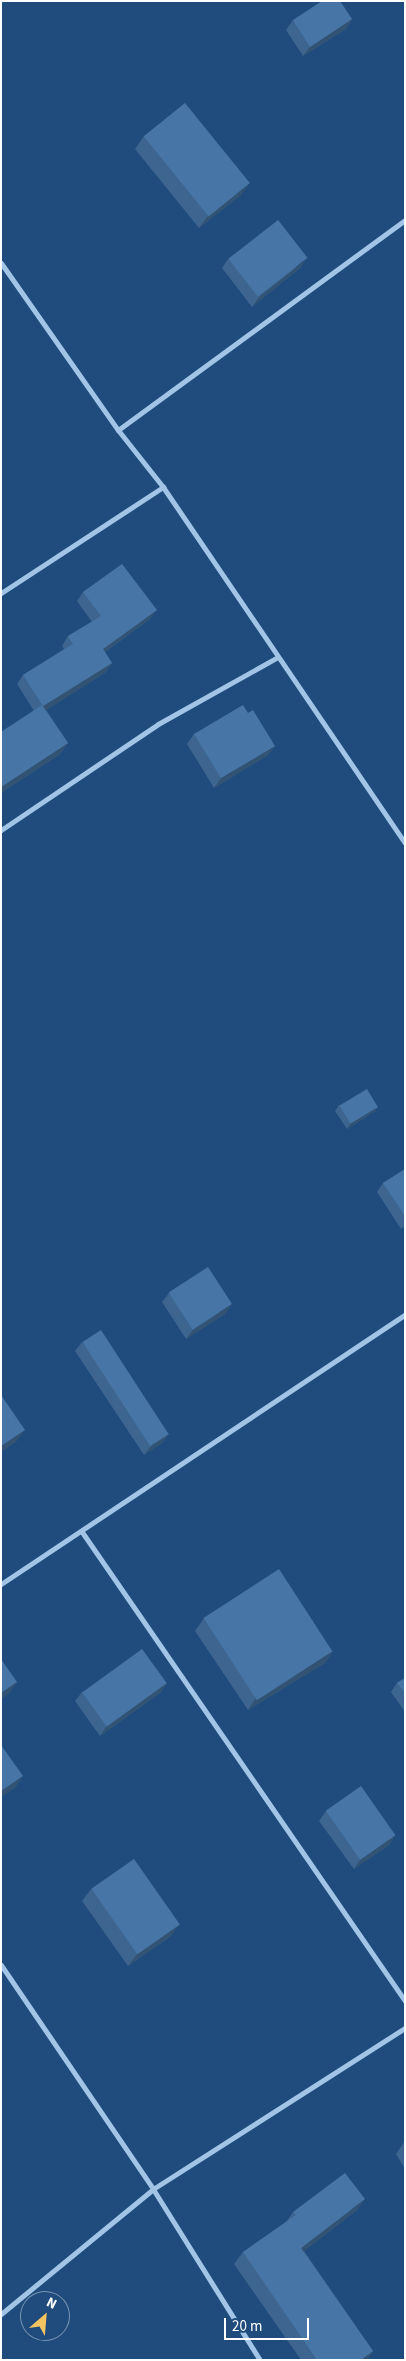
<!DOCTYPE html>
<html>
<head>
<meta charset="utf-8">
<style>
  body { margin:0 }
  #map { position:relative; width:406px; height:2361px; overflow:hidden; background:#1f4c7c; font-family:"Source Sans 3",sans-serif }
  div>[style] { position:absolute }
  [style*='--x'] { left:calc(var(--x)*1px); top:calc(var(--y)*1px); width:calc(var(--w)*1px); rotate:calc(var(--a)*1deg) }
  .street>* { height:5px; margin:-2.5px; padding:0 2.5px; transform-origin:2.5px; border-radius:2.5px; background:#a1c4e7 }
  .wall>* { inset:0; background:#3d658f }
  .shaded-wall>* { inset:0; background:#325374 }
  .building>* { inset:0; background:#4776a6; transform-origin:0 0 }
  span { translate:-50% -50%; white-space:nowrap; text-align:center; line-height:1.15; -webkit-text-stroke:4px #1f4c7c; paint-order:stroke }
  .frame { position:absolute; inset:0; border:2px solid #fff; pointer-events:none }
  .north { position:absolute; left:20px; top:2291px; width:50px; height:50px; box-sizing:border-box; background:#1f4c7c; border:1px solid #7994b0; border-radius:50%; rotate:27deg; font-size:14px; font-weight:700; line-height:20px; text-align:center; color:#fff }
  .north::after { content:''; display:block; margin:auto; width:18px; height:22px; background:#f5c461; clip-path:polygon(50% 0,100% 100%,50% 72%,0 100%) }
  .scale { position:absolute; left:224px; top:2318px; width:85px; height:22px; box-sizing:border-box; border:2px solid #fff; border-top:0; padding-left:6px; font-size:15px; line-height:18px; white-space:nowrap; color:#fff; -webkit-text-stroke:4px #1f4c7c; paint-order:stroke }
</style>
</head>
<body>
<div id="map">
  <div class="street">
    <i style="--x:1;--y:263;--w:204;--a:55"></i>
    <i style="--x:118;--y:430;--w:73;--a:51.7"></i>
    <i style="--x:163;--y:487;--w:430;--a:55.8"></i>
    <i style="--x:118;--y:430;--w:356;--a:-36.2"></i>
    <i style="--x:1;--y:593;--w:194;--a:-33.2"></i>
    <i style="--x:1;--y:830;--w:189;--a:-34"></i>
    <i style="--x:158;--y:724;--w:137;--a:-29.2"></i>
    <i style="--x:82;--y:1532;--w:569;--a:55.44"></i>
    <i style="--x:1;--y:1584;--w:485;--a:-33.7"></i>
    <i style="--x:1;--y:1965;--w:271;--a:55.8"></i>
    <i style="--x:153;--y:2189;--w:202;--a:58"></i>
    <i style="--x:1;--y:2314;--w:197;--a:-39.4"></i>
    <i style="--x:153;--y:2189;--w:299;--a:-32.6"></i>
  </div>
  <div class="wall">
    <i style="clip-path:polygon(352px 19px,346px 29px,303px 56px,286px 30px,293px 20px)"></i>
    <i style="clip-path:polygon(144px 136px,241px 195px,199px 228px,135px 149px)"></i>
    <i style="clip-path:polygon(228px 259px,301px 267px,252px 307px,222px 268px)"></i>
    <i style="clip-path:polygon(83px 592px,150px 619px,105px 652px,112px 663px,105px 673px,46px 710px,68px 743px,59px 755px,1px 793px,1px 732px,34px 711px,17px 684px,23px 675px,64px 649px,62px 646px,68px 636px,92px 622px,77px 601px)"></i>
    <i style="clip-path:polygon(248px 713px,275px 746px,268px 755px,214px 788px,187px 744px,194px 734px)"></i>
    <i style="clip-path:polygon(339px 1105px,378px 1107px,374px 1112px,347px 1129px,335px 1111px)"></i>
    <i style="clip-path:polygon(405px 1169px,405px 1226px,401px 1229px,377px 1192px,383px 1183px)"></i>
    <i style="clip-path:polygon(169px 1293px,225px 1314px,186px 1339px,162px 1302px)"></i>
    <i style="clip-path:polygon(82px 1342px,169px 1434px,162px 1443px,144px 1455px,75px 1351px)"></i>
    <i style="clip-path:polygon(204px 1618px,333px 1651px,325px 1663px,248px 1710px,195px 1631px)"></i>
    <i style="clip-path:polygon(405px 1678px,405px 1712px,391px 1692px,397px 1683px)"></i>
    <i style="clip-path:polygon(167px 1683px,160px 1693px,100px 1736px,75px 1701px,82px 1692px)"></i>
    <i style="clip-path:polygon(326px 1811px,395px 1835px,389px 1845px,354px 1869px,319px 1821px)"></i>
    <i style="clip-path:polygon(91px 1889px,171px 1936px,128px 1966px,82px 1901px)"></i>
    <i style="clip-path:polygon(405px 2141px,405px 2169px,396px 2154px)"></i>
    <i style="clip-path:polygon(357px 2210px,304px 2251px,373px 2351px,367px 2360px,301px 2360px,234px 2264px,243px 2252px,286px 2222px,293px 2212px)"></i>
  </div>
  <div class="shaded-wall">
    <i style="clip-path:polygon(352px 19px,346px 29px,303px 56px,310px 47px)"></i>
    <i style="clip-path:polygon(250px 183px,241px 195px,199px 228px,208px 216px)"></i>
    <i style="clip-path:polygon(308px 258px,301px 267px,252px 307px,259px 297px)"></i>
    <i style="clip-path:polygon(157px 610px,150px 619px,96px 658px,103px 649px)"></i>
    <i style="clip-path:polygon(112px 663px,105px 673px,37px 716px,43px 706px)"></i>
    <i style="clip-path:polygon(68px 743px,59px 755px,1px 793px,1px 787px)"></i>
    <i style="clip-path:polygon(275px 746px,268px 755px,214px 788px,221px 778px)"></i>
    <i style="clip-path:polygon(378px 1107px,374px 1112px,347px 1129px,350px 1124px)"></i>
    <i style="clip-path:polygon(232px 1304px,225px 1314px,186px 1339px,193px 1330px)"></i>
    <i style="clip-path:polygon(25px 1430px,16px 1442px,1px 1452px,1px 1446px)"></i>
    <i style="clip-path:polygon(169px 1434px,162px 1443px,144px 1455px,151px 1446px)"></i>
    <i style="clip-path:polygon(333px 1651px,325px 1663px,248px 1710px,256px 1698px)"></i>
    <i style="clip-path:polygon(17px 1682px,9px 1694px,1px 1699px,1px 1693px)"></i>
    <i style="clip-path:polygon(167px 1683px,160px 1693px,100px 1736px,106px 1727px)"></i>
    <i style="clip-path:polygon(23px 1776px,15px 1788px,1px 1797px,1px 1791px)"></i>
    <i style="clip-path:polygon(395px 1835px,389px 1845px,354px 1869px,360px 1860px)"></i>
    <i style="clip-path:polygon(180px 1924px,171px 1936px,128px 1966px,137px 1954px)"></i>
    <i style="clip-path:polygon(365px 2199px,357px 2210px,293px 2260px,301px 2248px)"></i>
    <i style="clip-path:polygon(373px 2351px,367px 2360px,361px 2360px)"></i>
  </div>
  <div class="building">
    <i style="clip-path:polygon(322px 1px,340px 1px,352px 19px,310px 47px,293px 20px)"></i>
    <i style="left:185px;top:103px;width:103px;height:53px;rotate:51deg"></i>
    <i style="left:278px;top:220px;width:48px;height:63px;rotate:52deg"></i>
    <i style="clip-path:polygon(122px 564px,157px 610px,103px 649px,112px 663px,43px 706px,23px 675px,73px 644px,68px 636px,101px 616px,83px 592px)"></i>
    <i style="clip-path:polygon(42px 705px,68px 743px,1px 787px,1px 732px)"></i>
    <i style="clip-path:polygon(243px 705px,248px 713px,253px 710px,275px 746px,221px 778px,194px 734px)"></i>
    <i style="left:367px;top:1089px;width:21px;height:32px;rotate:59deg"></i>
    <i style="clip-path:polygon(405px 1169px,405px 1216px,383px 1183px)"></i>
    <i style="left:208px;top:1267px;width:44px;height:47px;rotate:57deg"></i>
    <i style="left:101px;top:1330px;width:124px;height:22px;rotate:57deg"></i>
    <i style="clip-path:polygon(1px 1395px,25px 1430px,1px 1446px)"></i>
    <i style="left:279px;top:1569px;width:98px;height:90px;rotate:57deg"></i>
    <i style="left:142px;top:1649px;width:42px;height:74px;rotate:54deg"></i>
    <i style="clip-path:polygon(1px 1659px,17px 1682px,1px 1693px)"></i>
    <i style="clip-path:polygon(405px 1678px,405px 1693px,397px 1683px)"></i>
    <i style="clip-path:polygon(1px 1745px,23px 1776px,1px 1791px)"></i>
    <i style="left:361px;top:1786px;width:60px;height:43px;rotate:55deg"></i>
    <i style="left:134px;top:1859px;width:80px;height:52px;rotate:55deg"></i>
    <i style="clip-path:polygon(345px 2173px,365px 2199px,301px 2248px,373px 2351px,361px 2360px,317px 2360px,243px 2252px,296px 2215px,293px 2212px)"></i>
  </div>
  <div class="frame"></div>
  <div class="north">N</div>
  <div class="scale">20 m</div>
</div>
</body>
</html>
